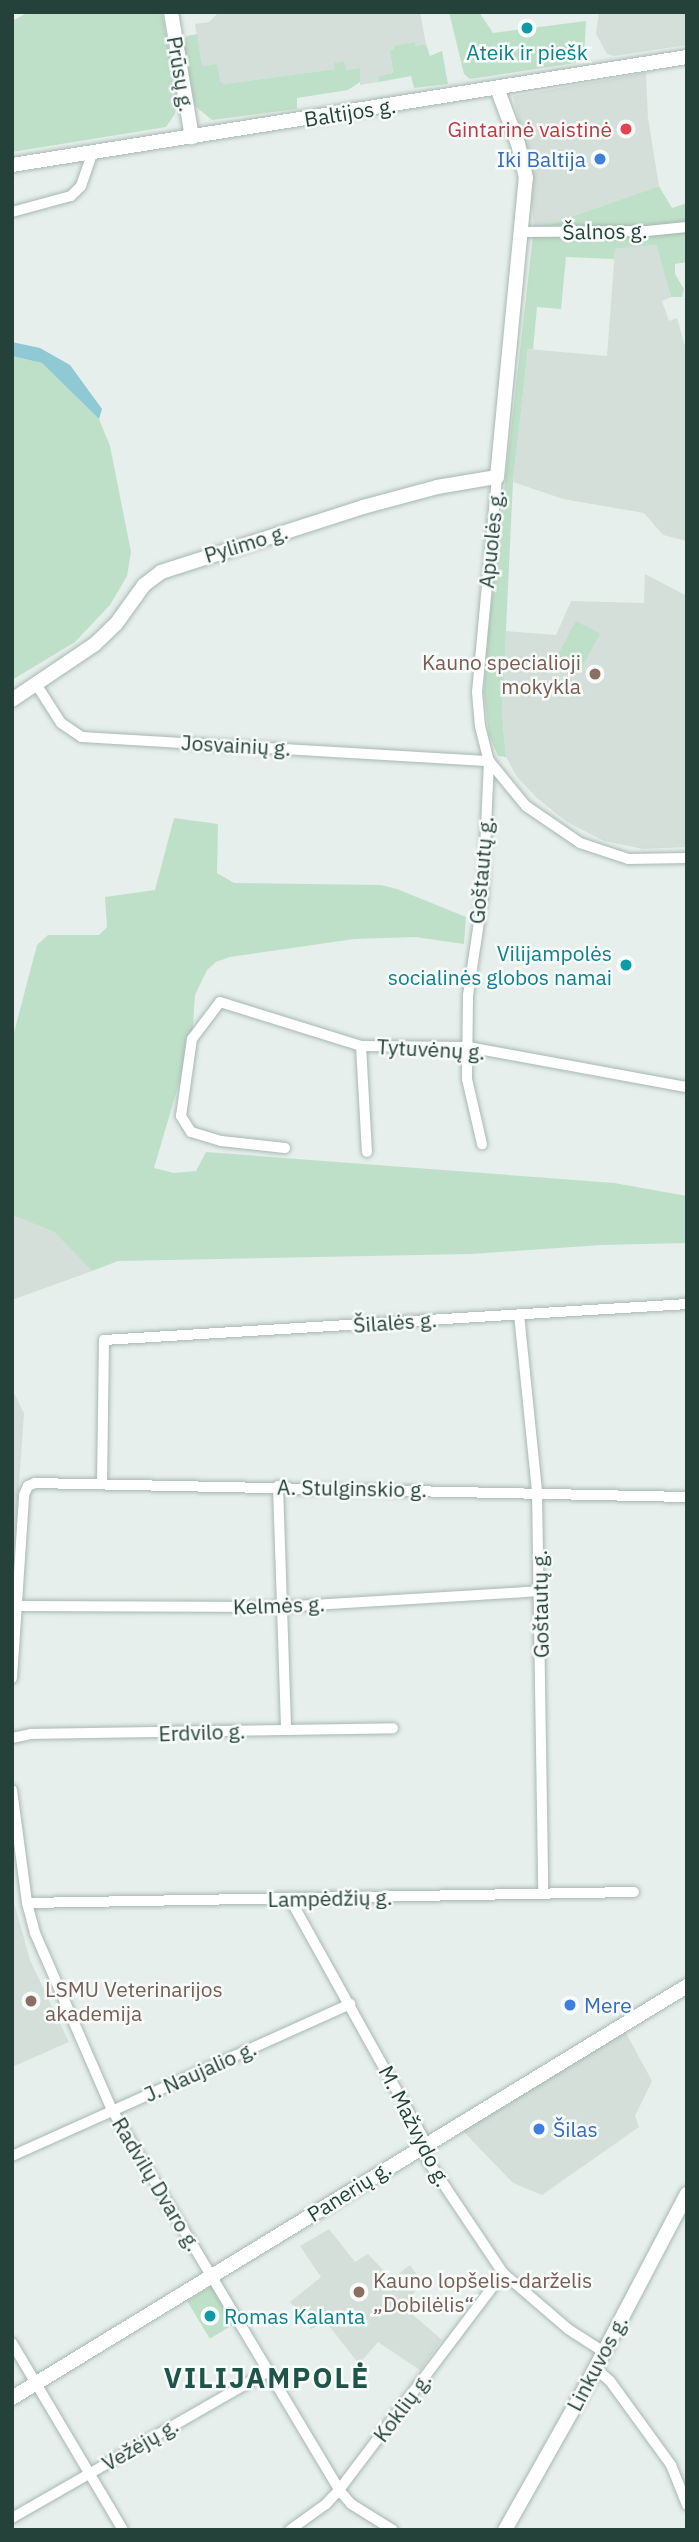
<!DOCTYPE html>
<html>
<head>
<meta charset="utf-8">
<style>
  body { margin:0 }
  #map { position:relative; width:699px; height:2542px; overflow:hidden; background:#e6efeb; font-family:"IBM Plex Sans",sans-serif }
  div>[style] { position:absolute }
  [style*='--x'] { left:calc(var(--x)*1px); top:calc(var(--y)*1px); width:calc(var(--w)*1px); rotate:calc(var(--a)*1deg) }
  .built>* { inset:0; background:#d4dfda }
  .green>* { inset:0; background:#bfe0c8; transform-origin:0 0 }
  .water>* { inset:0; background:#8ec9d4 }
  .roads { filter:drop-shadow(0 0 2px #a8b8b2) drop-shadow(0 0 2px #a8b8b2) }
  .street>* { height:10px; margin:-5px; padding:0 5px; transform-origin:5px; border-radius:5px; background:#fff }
  .secondary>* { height:14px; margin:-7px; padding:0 7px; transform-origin:7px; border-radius:7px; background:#fff }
  .dots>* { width:19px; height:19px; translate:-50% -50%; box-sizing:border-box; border:4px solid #f7fbf9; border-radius:50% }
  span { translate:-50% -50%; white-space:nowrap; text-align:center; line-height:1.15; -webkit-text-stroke:5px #f7fbf9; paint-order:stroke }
  .culture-label { font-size:21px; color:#0d838f }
  .right { translate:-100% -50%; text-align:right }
  .left { translate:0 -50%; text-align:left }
  .street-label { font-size:21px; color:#24423a }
  .health-label { font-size:21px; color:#be3a42 }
  .shop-label { font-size:21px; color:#366cbe }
  .education-label { font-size:21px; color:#785e54 }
  .district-label { font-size:28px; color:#1f5548; font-weight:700; letter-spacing:2px }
  .frame { position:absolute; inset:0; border:14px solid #24423a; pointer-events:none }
</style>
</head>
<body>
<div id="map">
  <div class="built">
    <i style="clip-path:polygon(219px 12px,420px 12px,426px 44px,416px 46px,415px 43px,390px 50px,393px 73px,379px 76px,379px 82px,360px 85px,360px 68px,345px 70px,343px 61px,335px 69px,224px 84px,202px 66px,195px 24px,209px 22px)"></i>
    <i style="clip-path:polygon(599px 12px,687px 12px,687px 45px,614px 56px,607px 54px,596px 34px)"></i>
    <i style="clip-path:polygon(646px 73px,648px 118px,659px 186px,548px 225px,534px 227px,527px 156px,513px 96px)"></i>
    <i style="clip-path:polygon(656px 245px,671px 297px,662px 301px,669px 321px,677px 318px,687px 353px,687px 541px,663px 535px,644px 513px,563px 499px,513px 482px,528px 349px,607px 356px,615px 249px)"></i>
    <i style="clip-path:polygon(645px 574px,687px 596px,687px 847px,643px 849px,604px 841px,567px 822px,537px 798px,517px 777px,506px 757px,502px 713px,505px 631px,556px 635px,571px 601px,644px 603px)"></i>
    <i style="clip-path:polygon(12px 1215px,54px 1232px,92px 1271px,12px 1300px)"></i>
    <i style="clip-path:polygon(12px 1389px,24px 1413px,12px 1585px)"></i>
    <i style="clip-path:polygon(12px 1895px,30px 1960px,69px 2042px,12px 2067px)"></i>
    <i style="clip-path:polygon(625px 2031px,652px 2081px,635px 2116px,639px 2127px,542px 2195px,513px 2183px,462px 2130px)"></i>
    <i style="clip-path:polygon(329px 2229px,355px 2262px,368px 2254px,392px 2279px,410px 2265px,422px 2282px,404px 2307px,442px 2340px,420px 2370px,378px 2342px,359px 2364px,326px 2322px,311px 2329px,290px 2302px,321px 2277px,300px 2246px)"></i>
  </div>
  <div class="green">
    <i style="clip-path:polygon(29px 12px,162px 12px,177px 98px,175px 114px,166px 127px,12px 152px,12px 21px)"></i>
    <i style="clip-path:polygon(449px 12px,479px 12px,493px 33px,586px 21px,584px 56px,576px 63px,470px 79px,464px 74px)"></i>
    <i style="clip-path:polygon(197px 34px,202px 66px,217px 64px,220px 81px,224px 84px,335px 69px,334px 63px,344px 61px,346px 70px,360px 68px,360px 82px,348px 90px,297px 98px,297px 109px,212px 120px,195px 106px,183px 42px,187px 36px)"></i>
    <i style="clip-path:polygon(415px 42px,416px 46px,426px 44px,430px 56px,442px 51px,448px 84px,414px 88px,411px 76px,379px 82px,379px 76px,393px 73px,390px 50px,394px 49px,394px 46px)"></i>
    <i style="clip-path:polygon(659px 186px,672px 208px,687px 203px,687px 262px,675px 264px,675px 274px,684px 289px,682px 297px,671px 297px,656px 245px,615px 249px,614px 259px,566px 257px,561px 309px,537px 307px,533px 349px,528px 349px,513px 482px,502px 713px,506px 757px,498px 756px,489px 735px,484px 693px,488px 633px,534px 227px,548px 225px)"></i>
    <i style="clip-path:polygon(12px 356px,42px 363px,99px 419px,110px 446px,131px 552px,127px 576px,110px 605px,75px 642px,12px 680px)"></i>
    <i style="left:576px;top:621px;width:27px;height:42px;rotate:28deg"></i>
    <i style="clip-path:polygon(174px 818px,218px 824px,217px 873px,234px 883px,381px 885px,397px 889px,466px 917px,464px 944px,415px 937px,354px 939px,230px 957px,216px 962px,207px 970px,195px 995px,192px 1039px,154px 1168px,174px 1173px,196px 1171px,206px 1152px,614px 1183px,687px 1196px,687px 1243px,601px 1245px,471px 1254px,118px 1261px,92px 1271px,54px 1232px,12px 1215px,12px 1040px,37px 945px,48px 935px,99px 935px,107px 927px,105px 897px,155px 890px)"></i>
    <i style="left:212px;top:2286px;width:44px;height:29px;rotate:59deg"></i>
  </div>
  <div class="water">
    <i style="clip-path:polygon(12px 342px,40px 348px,70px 365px,102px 409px,99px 419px,42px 363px,12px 356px)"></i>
  </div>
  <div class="roads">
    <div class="street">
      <i style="--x:12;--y:212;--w:61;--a:-15.2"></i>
      <i style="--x:71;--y:196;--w:14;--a:-45"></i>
      <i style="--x:81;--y:186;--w:34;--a:-71"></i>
      <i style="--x:522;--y:232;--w:125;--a:-0.5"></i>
      <i style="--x:647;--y:231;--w:40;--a:-5.7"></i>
      <i style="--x:497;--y:477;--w:216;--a:95.3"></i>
      <i style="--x:477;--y:692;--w:34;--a:85"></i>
      <i style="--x:480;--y:726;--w:36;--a:76"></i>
      <i style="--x:489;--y:761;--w:58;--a:50.6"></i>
      <i style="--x:526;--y:806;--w:65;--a:34.4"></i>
      <i style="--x:580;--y:843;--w:51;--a:18.4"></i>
      <i style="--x:628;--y:859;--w:59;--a:-1"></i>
      <i style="--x:36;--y:684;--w:46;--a:57.3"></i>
      <i style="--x:61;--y:723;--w:25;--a:34"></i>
      <i style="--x:82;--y:737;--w:408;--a:3.4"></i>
      <i style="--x:489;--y:761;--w:134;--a:92.6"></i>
      <i style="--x:483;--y:895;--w:101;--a:98.5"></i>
      <i style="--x:468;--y:995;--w:84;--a:90.7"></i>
      <i style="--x:467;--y:1079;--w:67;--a:77"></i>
      <i style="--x:361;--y:1046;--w:106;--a:86.8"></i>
      <i style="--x:285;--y:1148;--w:64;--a:-173.8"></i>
      <i style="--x:221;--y:1141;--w:31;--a:-163"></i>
      <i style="--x:191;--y:1132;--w:19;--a:-122"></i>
      <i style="--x:181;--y:1116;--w:78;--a:-81.9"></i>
      <i style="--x:192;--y:1039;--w:46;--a:-52.9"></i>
      <i style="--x:220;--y:1002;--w:148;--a:17.3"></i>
      <i style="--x:361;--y:1046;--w:107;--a:0.5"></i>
      <i style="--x:468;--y:1047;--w:223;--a:10.4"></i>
      <i style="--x:519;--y:1314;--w:179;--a:84.2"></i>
      <i style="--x:537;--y:1492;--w:402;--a:89.1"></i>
      <i style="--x:102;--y:1484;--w:144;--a:-89.2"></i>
      <i style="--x:104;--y:1340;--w:584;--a:-3.53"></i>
      <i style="--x:278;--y:1486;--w:244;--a:88.1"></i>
      <i style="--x:17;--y:1606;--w:263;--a:0.2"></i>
      <i style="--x:280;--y:1607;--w:260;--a:-3.5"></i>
      <i style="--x:12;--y:1678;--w:183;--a:-86.2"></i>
      <i style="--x:24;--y:1495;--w:10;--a:-66"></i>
      <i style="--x:28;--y:1486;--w:8;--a:-23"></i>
      <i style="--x:35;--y:1483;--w:652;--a:1.23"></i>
      <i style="--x:12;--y:1738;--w:19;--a:-12"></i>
      <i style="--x:31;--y:1734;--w:362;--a:-0.9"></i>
      <i style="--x:12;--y:1790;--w:114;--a:82.4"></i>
      <i style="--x:27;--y:1903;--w:31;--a:75"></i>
      <i style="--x:35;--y:1933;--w:193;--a:66.5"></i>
      <i style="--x:112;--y:2110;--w:443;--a:59.1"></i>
      <i style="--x:339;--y:2490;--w:18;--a:49"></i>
      <i style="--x:351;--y:2504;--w:49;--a:31.8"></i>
      <i style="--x:290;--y:1899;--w:271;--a:60.9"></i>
      <i style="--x:422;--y:2136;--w:26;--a:77"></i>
      <i style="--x:428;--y:2161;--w:135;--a:56.2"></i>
      <i style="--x:503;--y:2273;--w:86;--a:40.7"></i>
      <i style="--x:568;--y:2329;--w:43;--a:32.6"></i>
      <i style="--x:27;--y:1903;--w:607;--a:-1.04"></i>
      <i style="--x:12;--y:2156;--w:371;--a:-24.2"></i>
      <i style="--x:12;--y:2343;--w:217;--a:59.3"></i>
      <i style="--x:595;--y:2368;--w:20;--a:41"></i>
      <i style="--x:610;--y:2381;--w:104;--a:54"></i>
      <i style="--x:671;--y:2465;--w:43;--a:68.2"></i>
      <i style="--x:12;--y:2518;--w:296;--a:-29.8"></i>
      <i style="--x:290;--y:2530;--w:44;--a:-35.8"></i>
      <i style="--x:326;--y:2504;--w:19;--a:-47"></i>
      <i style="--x:339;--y:2490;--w:272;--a:-52.9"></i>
    </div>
    <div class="secondary">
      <i style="--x:171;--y:12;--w:127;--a:80.5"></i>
      <i style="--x:12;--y:165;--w:684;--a:-9.09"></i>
      <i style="--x:12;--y:700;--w:100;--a:-34"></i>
      <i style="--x:95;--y:644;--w:29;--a:-44"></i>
      <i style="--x:116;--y:624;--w:48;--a:-54.3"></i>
      <i style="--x:144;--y:585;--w:21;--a:-37"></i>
      <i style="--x:161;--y:572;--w:212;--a:-17.8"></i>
      <i style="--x:363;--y:507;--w:77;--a:-15.1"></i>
      <i style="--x:437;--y:487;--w:61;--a:-9.5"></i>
      <i style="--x:497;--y:477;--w:300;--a:-84.5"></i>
      <i style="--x:526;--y:178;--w:35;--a:-103"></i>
      <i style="--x:518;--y:144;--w:60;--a:-110.6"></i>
      <i style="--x:12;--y:2398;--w:791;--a:-31.4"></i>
      <i style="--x:505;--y:2530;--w:165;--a:-60.6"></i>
      <i style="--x:586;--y:2386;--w:217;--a:-62.3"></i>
    </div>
  </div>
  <div class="dots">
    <i style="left:527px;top:28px;background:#0f9aa8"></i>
    <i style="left:626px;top:129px;background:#e0444e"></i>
    <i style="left:600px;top:159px;background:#3f7fe0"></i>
    <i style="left:595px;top:674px;background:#8d6e63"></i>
    <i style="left:626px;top:965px;background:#0f9aa8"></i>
    <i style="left:31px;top:2001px;background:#8d6e63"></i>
    <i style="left:570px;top:2005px;background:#3f7fe0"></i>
    <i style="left:539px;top:2129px;background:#3f7fe0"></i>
    <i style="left:359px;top:2292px;background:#8d6e63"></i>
    <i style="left:210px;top:2316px;background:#0f9aa8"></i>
  </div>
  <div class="culture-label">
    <span style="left:527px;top:52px">Ateik ir piešk</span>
    <span class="right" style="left:612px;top:965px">Vilijampolės<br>socialinės globos namai</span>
    <span class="left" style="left:224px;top:2316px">Romas Kalanta</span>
  </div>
  <div class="street-label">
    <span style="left:181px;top:74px;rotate:80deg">Prūsų g.</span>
    <span style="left:350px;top:112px;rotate:-9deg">Baltijos g.</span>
    <span style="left:605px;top:231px;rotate:-1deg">Šalnos g.</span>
    <span style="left:491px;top:539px;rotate:-84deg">Apuolės g.</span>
    <span style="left:246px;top:543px;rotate:-17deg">Pylimo g.</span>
    <span style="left:236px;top:745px;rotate:3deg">Josvainių g.</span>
    <span style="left:481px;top:870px;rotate:-85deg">Goštautų g.</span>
    <span style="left:431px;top:1049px;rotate:3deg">Tytuvėnų g.</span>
    <span style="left:395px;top:1322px;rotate:-4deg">Šilalės g.</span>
    <span style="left:352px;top:1488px;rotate:1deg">A. Stulginskio g.</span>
    <span style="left:540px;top:1604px;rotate:-91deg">Goštautų g.</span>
    <span style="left:279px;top:1605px;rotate:-2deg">Kelmės g.</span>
    <span style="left:202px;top:1732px;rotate:-2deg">Erdvilo g.</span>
    <span style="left:330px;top:1898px;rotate:-1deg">Lampėdžių g.</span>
    <span style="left:200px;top:2071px;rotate:-24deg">J. Naujalio g.</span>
    <span style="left:415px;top:2126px;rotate:63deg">M. Mažvydo g.</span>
    <span style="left:157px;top:2184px;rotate:59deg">Radvilų Dvaro g.</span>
    <span style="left:349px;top:2191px;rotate:-32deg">Panerių g.</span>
    <span style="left:597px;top:2363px;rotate:-62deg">Linkuvos g.</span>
    <span style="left:402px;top:2407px;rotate:-53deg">Koklių g.</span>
    <span style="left:140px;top:2444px;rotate:-30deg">Vežėjų g.</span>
  </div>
  <div class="health-label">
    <span class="right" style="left:612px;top:129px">Gintarinė vaistinė</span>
  </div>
  <div class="shop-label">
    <span class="right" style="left:586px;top:159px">Iki Baltija</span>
    <span class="left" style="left:584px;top:2005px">Mere</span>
    <span class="left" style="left:553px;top:2129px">Šilas</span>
  </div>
  <div class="education-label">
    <span class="right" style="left:581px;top:674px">Kauno specialioji<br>mokykla</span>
    <span class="left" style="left:45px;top:2001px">LSMU Veterinarijos<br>akademija</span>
    <span class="left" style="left:373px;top:2292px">Kauno lopšelis-darželis<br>„Dobilėlis“</span>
  </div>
  <div class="district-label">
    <span style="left:267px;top:2378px">VILIJAMPOLĖ</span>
  </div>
  <div class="frame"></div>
</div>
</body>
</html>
